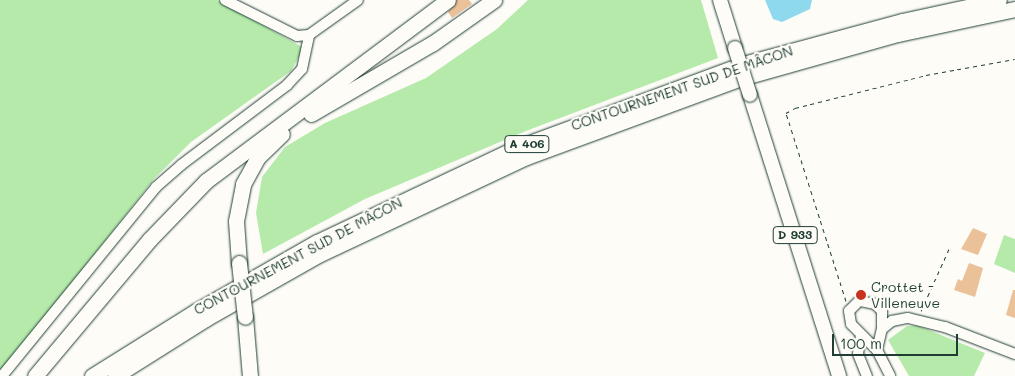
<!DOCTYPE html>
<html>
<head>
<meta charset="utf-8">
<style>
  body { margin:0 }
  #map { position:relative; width:1015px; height:376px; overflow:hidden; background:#fdfcf7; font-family:Mali,sans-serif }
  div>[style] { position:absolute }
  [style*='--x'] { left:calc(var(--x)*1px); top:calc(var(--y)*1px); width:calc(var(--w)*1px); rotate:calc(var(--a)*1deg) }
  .green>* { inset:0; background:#b5eaab }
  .water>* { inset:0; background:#8ed9ee }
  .building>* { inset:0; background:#eac199 }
  .path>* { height:1px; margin-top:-0.5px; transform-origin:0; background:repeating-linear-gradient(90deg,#1f3d34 0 4px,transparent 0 8px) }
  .roads { filter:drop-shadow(0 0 1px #1f3d34) drop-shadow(0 0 1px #1f3d34) }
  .minor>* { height:10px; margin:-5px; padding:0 5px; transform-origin:5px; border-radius:5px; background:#fdfcf7 }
  .major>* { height:14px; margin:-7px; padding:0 7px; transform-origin:7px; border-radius:7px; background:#fdfcf7 }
  .highway>* { height:15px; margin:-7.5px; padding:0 7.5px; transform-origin:7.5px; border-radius:7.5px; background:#fdfcf7 }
  .bridges { filter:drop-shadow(0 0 1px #1f3d34) drop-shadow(0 0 1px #1f3d34) }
  .major-bridge>* { height:14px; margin:-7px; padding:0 7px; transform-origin:7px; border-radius:7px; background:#fdfcf7 }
  .highway-bridge>* { height:15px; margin:-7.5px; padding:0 7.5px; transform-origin:7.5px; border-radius:7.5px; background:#fdfcf7 }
  .dots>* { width:14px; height:14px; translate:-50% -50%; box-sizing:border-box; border:2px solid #fdfcf7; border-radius:50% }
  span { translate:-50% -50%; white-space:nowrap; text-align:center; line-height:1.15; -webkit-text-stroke:4.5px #fdfcf7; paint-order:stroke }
  .shield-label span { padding:1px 4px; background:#fdfcf7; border:1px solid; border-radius:4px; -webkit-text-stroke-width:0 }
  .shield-label { font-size:12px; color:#1f3d34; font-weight:700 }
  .street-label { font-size:14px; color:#1f3d34 }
  .poi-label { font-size:14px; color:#1f3d34 }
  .left { translate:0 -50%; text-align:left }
  .scale { position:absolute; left:832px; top:334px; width:126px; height:22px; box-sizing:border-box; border:2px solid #1f3d34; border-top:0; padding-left:6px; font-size:15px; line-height:18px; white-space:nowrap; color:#1f3d34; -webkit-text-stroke:4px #fdfcf7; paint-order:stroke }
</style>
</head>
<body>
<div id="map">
  <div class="green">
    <i style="clip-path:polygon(0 0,217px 0,304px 48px,291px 71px,191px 142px,154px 179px,0 373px)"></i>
    <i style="clip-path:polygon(528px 0,701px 0,718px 58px,526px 131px,365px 199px,263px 254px,256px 213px,262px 177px,285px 147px,325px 123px,426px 78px,497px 29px)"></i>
    <i style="clip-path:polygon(1004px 235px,1015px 239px,1015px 273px,994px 264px)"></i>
    <i style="clip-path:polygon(907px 326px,919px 326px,985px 353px,974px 376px,909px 376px,888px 340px)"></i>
  </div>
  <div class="water">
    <i style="clip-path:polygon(765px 0,812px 0,810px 9px,782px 22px,773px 19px)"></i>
  </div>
  <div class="building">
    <i style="clip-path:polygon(457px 0,469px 0,472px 4px,452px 18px,448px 12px)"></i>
    <i style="clip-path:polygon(973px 228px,987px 234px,978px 255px,961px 249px)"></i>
    <i style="clip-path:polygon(969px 263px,983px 268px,975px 297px,954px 290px,958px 279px,962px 281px)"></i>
    <i style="clip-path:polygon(1013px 290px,1015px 290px,1015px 318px,1006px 315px)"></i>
  </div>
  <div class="path">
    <i style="--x:846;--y:301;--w:197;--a:-107.7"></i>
    <i style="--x:786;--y:113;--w:10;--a:-29"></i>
    <i style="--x:795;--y:108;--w:135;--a:-14.1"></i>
    <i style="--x:926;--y:75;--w:90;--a:-10.2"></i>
    <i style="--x:921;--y:311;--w:68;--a:-65.7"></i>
  </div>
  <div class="roads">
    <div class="minor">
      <i style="--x:225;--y:0;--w:80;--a:26.6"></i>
      <i style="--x:297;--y:36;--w:12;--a:-5"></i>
      <i style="--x:309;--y:35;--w:60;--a:-35.5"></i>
      <i style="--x:882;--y:329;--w:18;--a:-90"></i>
      <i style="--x:882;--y:311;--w:10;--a:-135"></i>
      <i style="--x:875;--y:304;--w:16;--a:-169"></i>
      <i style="--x:859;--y:301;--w:14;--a:135"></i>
      <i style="--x:849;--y:311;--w:13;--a:81"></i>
      <i style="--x:851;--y:324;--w:37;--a:45"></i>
      <i style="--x:877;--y:350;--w:29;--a:63"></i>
      <i style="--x:861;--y:335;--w:19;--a:99"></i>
      <i style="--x:858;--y:354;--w:24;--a:68"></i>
      <i style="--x:877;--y:350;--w:22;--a:-77"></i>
      <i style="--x:882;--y:329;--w:13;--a:-39"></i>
      <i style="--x:892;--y:321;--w:16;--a:-11"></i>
      <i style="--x:908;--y:318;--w:38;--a:14"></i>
      <i style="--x:945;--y:327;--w:75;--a:21.1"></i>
      <i style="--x:2;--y:376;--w:244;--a:-50.8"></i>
      <i style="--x:156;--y:187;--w:33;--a:-41"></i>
      <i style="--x:181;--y:165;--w:133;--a:-37"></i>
      <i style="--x:287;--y:85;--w:22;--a:-47"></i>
      <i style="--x:302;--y:69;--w:35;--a:-78"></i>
    </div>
    <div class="major">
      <i style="--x:720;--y:0;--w:50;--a:72.6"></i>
      <i style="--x:750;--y:95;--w:295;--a:72.4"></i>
    </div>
    <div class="highway">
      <i style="--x:311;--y:114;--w:141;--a:-30.2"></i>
      <i style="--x:433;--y:43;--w:75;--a:-35.2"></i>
      <i style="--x:239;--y:263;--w:42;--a:-94.1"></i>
      <i style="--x:236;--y:221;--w:38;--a:-79"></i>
      <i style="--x:243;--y:184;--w:31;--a:-61"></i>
      <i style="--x:258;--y:157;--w:33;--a:-44"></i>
      <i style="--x:245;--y:317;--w:59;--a:85.2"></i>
      <i style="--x:35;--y:376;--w:179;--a:-50"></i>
      <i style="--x:150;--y:239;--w:81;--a:-46"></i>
      <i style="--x:206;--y:181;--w:302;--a:-36.8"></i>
      <i style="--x:92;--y:376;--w:123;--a:-32"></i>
      <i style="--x:196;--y:311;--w:139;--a:-29.7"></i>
      <i style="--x:317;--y:242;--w:220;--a:-25.3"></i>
      <i style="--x:516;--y:148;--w:242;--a:-20.3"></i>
      <i style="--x:743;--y:64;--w:165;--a:-15.1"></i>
      <i style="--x:902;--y:21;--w:99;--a:-12.2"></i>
      <i style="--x:115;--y:376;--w:107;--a:-32.3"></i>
      <i style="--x:205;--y:319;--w:132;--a:-29.5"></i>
      <i style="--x:320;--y:254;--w:228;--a:-25.2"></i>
      <i style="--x:526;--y:157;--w:229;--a:-20.2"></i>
      <i style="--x:741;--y:78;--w:163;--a:-15.7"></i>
      <i style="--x:898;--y:34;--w:120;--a:-12.1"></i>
    </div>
  </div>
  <div class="bridges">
    <div class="major-bridge">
      <i style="--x:735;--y:48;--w:49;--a:72.3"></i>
    </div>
    <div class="highway-bridge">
      <i style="--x:239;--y:263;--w:54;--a:83.7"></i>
    </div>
  </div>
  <div class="dots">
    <i style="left:861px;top:295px;background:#c8321e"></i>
  </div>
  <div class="shield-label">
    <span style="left:527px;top:144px">A 406</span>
    <span style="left:795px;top:235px">D 933</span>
  </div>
  <div class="street-label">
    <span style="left:682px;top:88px;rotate:-19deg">CONTOURNEMENT SUD DE MÂCON</span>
    <span style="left:298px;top:256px;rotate:-28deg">CONTOURNEMENT SUD DE MÂCON</span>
  </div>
  <div class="poi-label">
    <span class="left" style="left:871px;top:295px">Crottet -<br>Villeneuve</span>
  </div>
  <div class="scale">100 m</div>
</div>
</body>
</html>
